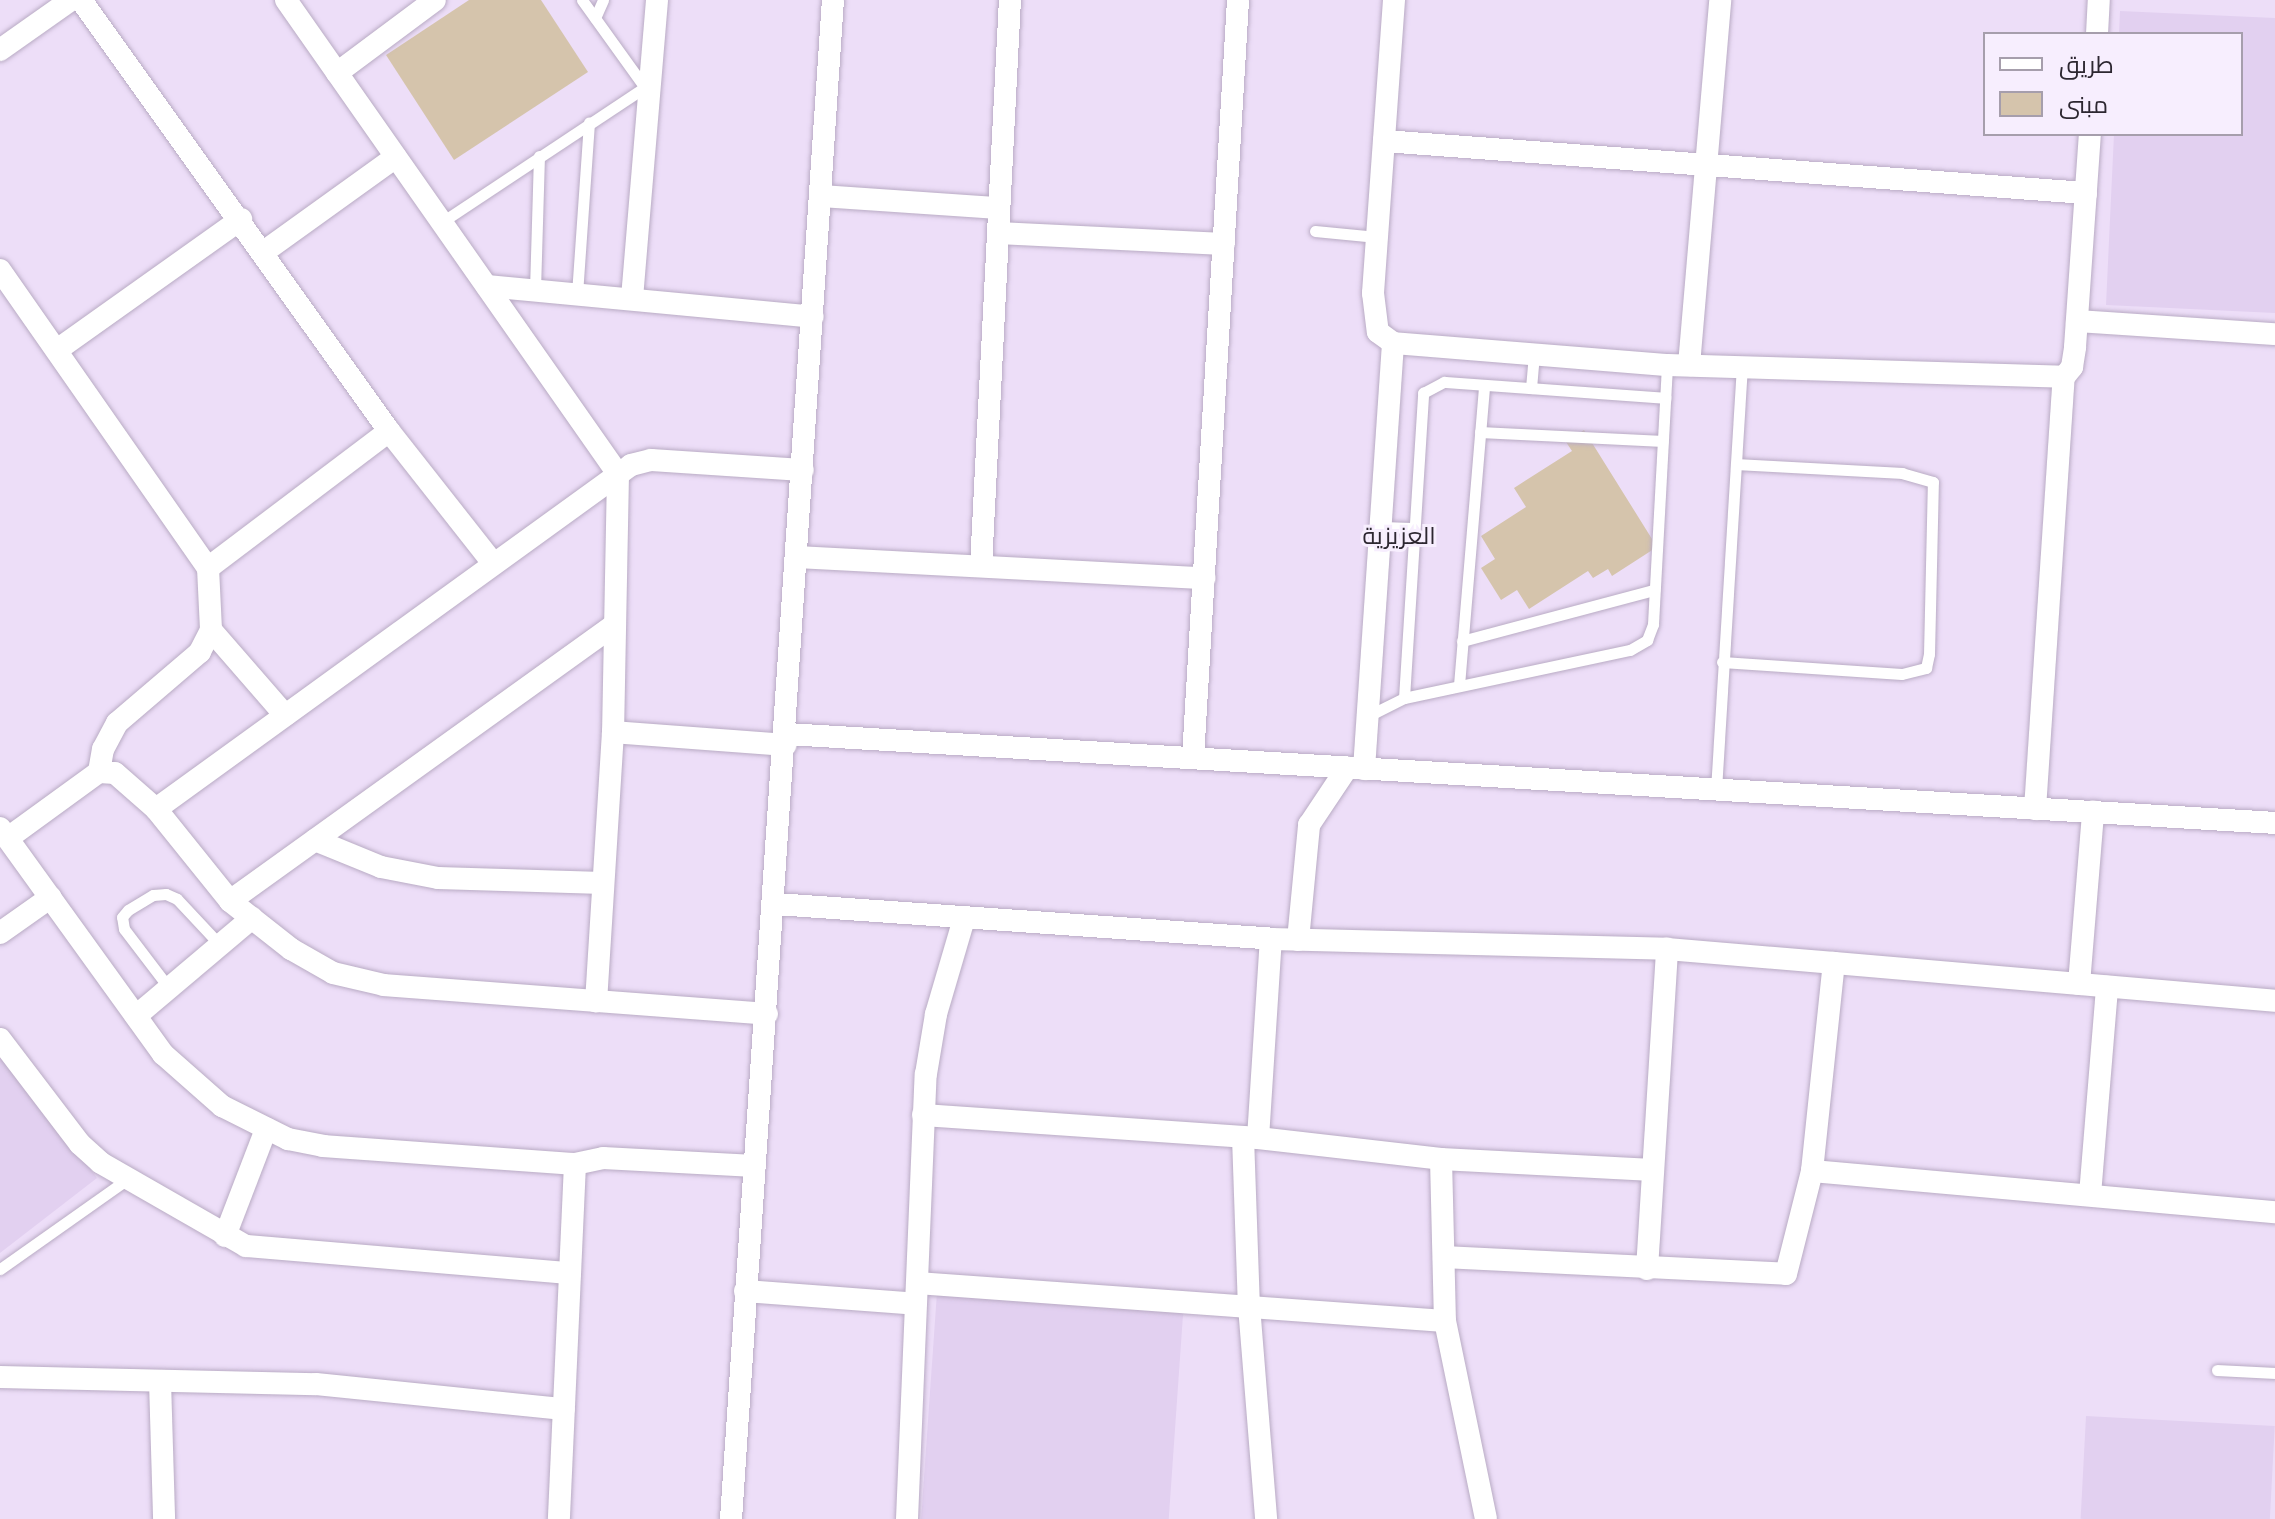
<!DOCTYPE html>
<html>
<head>
<meta charset="utf-8">
<style>
  body { margin:0 }
  #map { position:relative; width:2275px; height:1519px; overflow:hidden; background:#eddef8; font-family:Mulish,Cairo,sans-serif }
  div>[style] { position:absolute }
  [style*='--x'] { left:calc(var(--x)*1px); top:calc(var(--y)*1px); width:calc(var(--w)*1px); rotate:calc(var(--a)*1deg) }
  .built>* { inset:0; background:#e2d0f0; transform-origin:0 0 }
  .building>* { inset:0; background:#d5c4ac }
  .roads { filter:drop-shadow(0 0 2px #b9abc4) drop-shadow(0 0 2px #b9abc4) }
  .lane>* { height:11px; margin:-5.5px; padding:0 5.5px; transform-origin:5.5px; border-radius:5.5px; background:#fff }
  .street>* { height:22px; margin:-11px; padding:0 11px; transform-origin:11px; border-radius:11px; background:#fff }
  span { translate:-50% -50%; white-space:nowrap; text-align:center; line-height:1.15; -webkit-text-stroke:6px #f7eefe; paint-order:stroke }
  .neighbourhood-label { font-size:24px; color:#2d2731 }
  .legend { position:absolute; left:1983px; top:32px; width:260px; height:104px; box-sizing:border-box; background:#f7eefe; border:2px solid #a69eac; margin:0; padding:10px 14px; list-style:none; font-size:24px; color:#2d2731 }
  .legend li { display:flex; align-items:center; gap:16px; height:40px }
  .legend b { width:40px; border:2px solid #a69eac }
</style>
</head>
<body>
<div id="map">
  <div class="built">
    <i style="clip-path:polygon(2120px 11px,2275px 18px,2275px 313px,2106px 305px,2114px 134px,2241px 134px,2241px 34px,2119px 34px)"></i>
    <i style="clip-path:polygon(0 1050px,97px 1178px,0 1253px)"></i>
    <i style="left:937px;top:1292px;width:247px;height:228px;rotate:4deg"></i>
    <i style="left:2086px;top:1416px;width:189px;height:103px;rotate:3deg"></i>
  </div>
  <div class="building">
    <i style="clip-path:polygon(469px 0,541px 0,588px 72px,454px 160px,386px 55px)"></i>
    <i style="clip-path:polygon(1584px 430px,1657px 547px,1612px 576px,1608px 569px,1593px 578px,1588px 571px,1529px 609px,1517px 590px,1501px 600px,1481px 568px,1495px 559px,1481px 536px,1526px 507px,1514px 488px,1572px 451px,1566px 442px)"></i>
  </div>
  <div class="roads">
    <div class="lane">
      <i style="--x:582;--y:0;--w:105;--a:54.3"></i>
      <i style="--x:595;--y:18;--w:20;--a:-66"></i>
      <i style="--x:442;--y:222;--w:250;--a:-33.6"></i>
      <i style="--x:1315;--y:231;--w:62;--a:5.5"></i>
      <i style="--x:535;--y:290;--w:134;--a:-88.3"></i>
      <i style="--x:577;--y:294;--w:172;--a:-86"></i>
      <i style="--x:1531;--y:388;--w:34;--a:-85"></i>
      <i style="--x:1480;--y:432;--w:183;--a:2.8"></i>
      <i style="--x:1380;--y:527;--w:33;--a:2"></i>
      <i style="--x:1462;--y:641;--w:199;--a:-14.9"></i>
      <i style="--x:1722;--y:662;--w:180;--a:3.8"></i>
      <i style="--x:1902;--y:674;--w:25;--a:-14"></i>
      <i style="--x:1926;--y:668;--w:14;--a:-78"></i>
      <i style="--x:1929;--y:654;--w:172;--a:-88.7"></i>
      <i style="--x:1933;--y:482;--w:32;--a:-164"></i>
      <i style="--x:1902;--y:473;--w:166;--a:-176.9"></i>
      <i style="--x:1459;--y:685;--w:301;--a:-85.2"></i>
      <i style="--x:1404;--y:698;--w:306;--a:-86.4"></i>
      <i style="--x:1423;--y:393;--w:24;--a:-28"></i>
      <i style="--x:1444;--y:382;--w:222;--a:4.1"></i>
      <i style="--x:1368;--y:716;--w:40;--a:-26.6"></i>
      <i style="--x:1404;--y:698;--w:231;--a:-12"></i>
      <i style="--x:1630;--y:650;--w:20;--a:-30"></i>
      <i style="--x:1647;--y:640;--w:17;--a:-69"></i>
      <i style="--x:1653;--y:624;--w:259;--a:-86.9"></i>
      <i style="--x:1716;--y:790;--w:423;--a:-86.5"></i>
      <i style="--x:169;--y:988;--w:74;--a:-127.3"></i>
      <i style="--x:124;--y:929;--w:12;--a:-99"></i>
      <i style="--x:122;--y:917;--w:9;--a:-49"></i>
      <i style="--x:128;--y:910;--w:29;--a:-31"></i>
      <i style="--x:153;--y:895;--w:13;--a:-4"></i>
      <i style="--x:166;--y:894;--w:12;--a:24"></i>
      <i style="--x:177;--y:899;--w:63;--a:46.9"></i>
      <i style="--x:0;--y:1269;--w:154;--a:-35.2"></i>
      <i style="--x:2217;--y:1370;--w:58;--a:3"></i>
    </div>
    <div class="street">
      <i style="--x:81;--y:0;--w:530;--a:54.45"></i>
      <i style="--x:389;--y:431;--w:168;--a:51.8"></i>
      <i style="--x:286;--y:0;--w:579;--a:54.99"></i>
      <i style="--x:618;--y:474;--w:258;--a:91.1"></i>
      <i style="--x:613;--y:732;--w:270;--a:93.6"></i>
      <i style="--x:1394;--y:0;--w:294;--a:94.1"></i>
      <i style="--x:1373;--y:293;--w:39;--a:83"></i>
      <i style="--x:1378;--y:332;--w:19;--a:36"></i>
      <i style="--x:1393;--y:343;--w:275;--a:4.6"></i>
      <i style="--x:1667;--y:365;--w:397;--a:1.7"></i>
      <i style="--x:2064;--y:377;--w:13;--a:-51"></i>
      <i style="--x:2072;--y:367;--w:20;--a:-81"></i>
      <i style="--x:2075;--y:347;--w:214;--a:-86"></i>
      <i style="--x:2097;--y:34;--w:34;--a:-87"></i>
      <i style="--x:0;--y:50;--w:87;--a:-35.2"></i>
      <i style="--x:337;--y:73;--w:122;--a:-36.7"></i>
      <i style="--x:1384;--y:141;--w:704;--a:4.24"></i>
      <i style="--x:821;--y:196;--w:178;--a:3.9"></i>
      <i style="--x:998;--y:233;--w:226;--a:2.8"></i>
      <i style="--x:265;--y:251;--w:161;--a:-35.7"></i>
      <i style="--x:0;--y:270;--w:363;--a:55.1"></i>
      <i style="--x:208;--y:568;--w:62;--a:87.2"></i>
      <i style="--x:211;--y:630;--w:25;--a:117"></i>
      <i style="--x:200;--y:652;--w:109;--a:139.5"></i>
      <i style="--x:117;--y:723;--w:30;--a:118"></i>
      <i style="--x:103;--y:749;--w:23;--a:100"></i>
      <i style="--x:487;--y:286;--w:327;--a:5.4"></i>
      <i style="--x:632;--y:298;--w:299;--a:-85.2"></i>
      <i style="--x:2077;--y:321;--w:198;--a:3.8"></i>
      <i style="--x:57;--y:350;--w:226;--a:-35.4"></i>
      <i style="--x:1689;--y:365;--w:366;--a:-85.1"></i>
      <i style="--x:798;--y:557;--w:407;--a:3"></i>
      <i style="--x:981;--y:566;--w:567;--a:-87.07"></i>
      <i style="--x:208;--y:568;--w:227;--a:-37.1"></i>
      <i style="--x:211;--y:630;--w:113;--a:49"></i>
      <i style="--x:613;--y:732;--w:173;--a:4.3"></i>
      <i style="--x:787;--y:734;--w:1491;--a:3.42"></i>
      <i style="--x:1193;--y:758;--w:759;--a:-86.6"></i>
      <i style="--x:1364;--y:769;--w:427;--a:-86.1"></i>
      <i style="--x:156;--y:809;--w:586;--a:-35.91"></i>
      <i style="--x:631;--y:465;--w:21;--a:-14"></i>
      <i style="--x:651;--y:460;--w:152;--a:3.8"></i>
      <i style="--x:2035;--y:809;--w:433;--a:-86.2"></i>
      <i style="--x:0;--y:828;--w:279;--a:54.2"></i>
      <i style="--x:163;--y:1054;--w:79;--a:41.4"></i>
      <i style="--x:222;--y:1106;--w:74;--a:26.6"></i>
      <i style="--x:288;--y:1139;--w:36;--a:11"></i>
      <i style="--x:323;--y:1146;--w:253;--a:4.1"></i>
      <i style="--x:575;--y:1164;--w:355;--a:92.6"></i>
      <i style="--x:8;--y:838;--w:112;--a:-36"></i>
      <i style="--x:99;--y:772;--w:16;--a:4"></i>
      <i style="--x:115;--y:773;--w:55;--a:41.3"></i>
      <i style="--x:156;--y:809;--w:118;--a:51.2"></i>
      <i style="--x:230;--y:901;--w:78;--a:38.2"></i>
      <i style="--x:291;--y:949;--w:48;--a:29.7"></i>
      <i style="--x:333;--y:973;--w:52;--a:13.2"></i>
      <i style="--x:384;--y:985;--w:384;--a:4.3"></i>
      <i style="--x:315;--y:840;--w:71;--a:22.2"></i>
      <i style="--x:381;--y:867;--w:58;--a:10.9"></i>
      <i style="--x:438;--y:878;--w:165;--a:1.7"></i>
      <i style="--x:230;--y:901;--w:474;--a:-35.7"></i>
      <i style="--x:776;--y:904;--w:496;--a:4"></i>
      <i style="--x:1271;--y:939;--w:396;--a:1.4"></i>
      <i style="--x:1667;--y:949;--w:168;--a:4.8"></i>
      <i style="--x:0;--y:933;--w:62;--a:-35.2"></i>
      <i style="--x:1298;--y:940;--w:116;--a:-84.5"></i>
      <i style="--x:1309;--y:825;--w:69;--a:-56.3"></i>
      <i style="--x:2079;--y:984;--w:173;--a:-85.3"></i>
      <i style="--x:136;--y:1016;--w:152;--a:-40.2"></i>
      <i style="--x:0;--y:1039;--w:132;--a:52.7"></i>
      <i style="--x:80;--y:1144;--w:28;--a:42"></i>
      <i style="--x:101;--y:1163;--w:167;--a:29.8"></i>
      <i style="--x:246;--y:1246;--w:325;--a:4.8"></i>
      <i style="--x:923;--y:1115;--w:336;--a:3.9"></i>
      <i style="--x:1258;--y:1138;--w:184;--a:6.5"></i>
      <i style="--x:1441;--y:1159;--w:212;--a:3"></i>
      <i style="--x:1243;--y:1137;--w:169;--a:88"></i>
      <i style="--x:1249;--y:1306;--w:214;--a:85.4"></i>
      <i style="--x:1258;--y:1138;--w:199;--a:-86.3"></i>
      <i style="--x:1441;--y:1159;--w:162;--a:88.6"></i>
      <i style="--x:1445;--y:1321;--w:202;--a:78.3"></i>
      <i style="--x:575;--y:1164;--w:29;--a:-12"></i>
      <i style="--x:603;--y:1158;--w:152;--a:3"></i>
      <i style="--x:1812;--y:1171;--w:465;--a:5.1"></i>
      <i style="--x:2090;--y:1195;--w:209;--a:-85.3"></i>
      <i style="--x:225;--y:1236;--w:115;--a:-69"></i>
      <i style="--x:1444;--y:1257;--w:342;--a:2.8"></i>
      <i style="--x:1786;--y:1274;--w:106;--a:-75.8"></i>
      <i style="--x:1812;--y:1171;--w:209;--a:-84"></i>
      <i style="--x:1834;--y:963;--w:443;--a:4.9"></i>
      <i style="--x:1647;--y:1269;--w:321;--a:-86.4"></i>
      <i style="--x:917;--y:1283;--w:529;--a:4.12"></i>
      <i style="--x:745;--y:1291;--w:171;--a:4.3"></i>
      <i style="--x:0;--y:1377;--w:316;--a:1.3"></i>
      <i style="--x:316;--y:1384;--w:249;--a:5.8"></i>
      <i style="--x:160;--y:1381;--w:138;--a:88.3"></i>
      <i style="--x:731;--y:1519;--w:1522;--a:-86.16"></i>
      <i style="--x:907;--y:1519;--w:445;--a:-87.6"></i>
      <i style="--x:926;--y:1074;--w:61;--a:-80.5"></i>
      <i style="--x:936;--y:1014;--w:99;--a:-73.6"></i>
    </div>
  </div>
  <div class="neighbourhood-label">
    <span style="left:1399px;top:536px">العزيزية</span>
  </div>
  <ul class="legend">
  <li><b style="height:10px;background:#fff"></b>طريق</li>
  <li><b style="height:22px;background:#d5c4ac"></b>مبنى</li>
  </ul>
</div>
</body>
</html>
